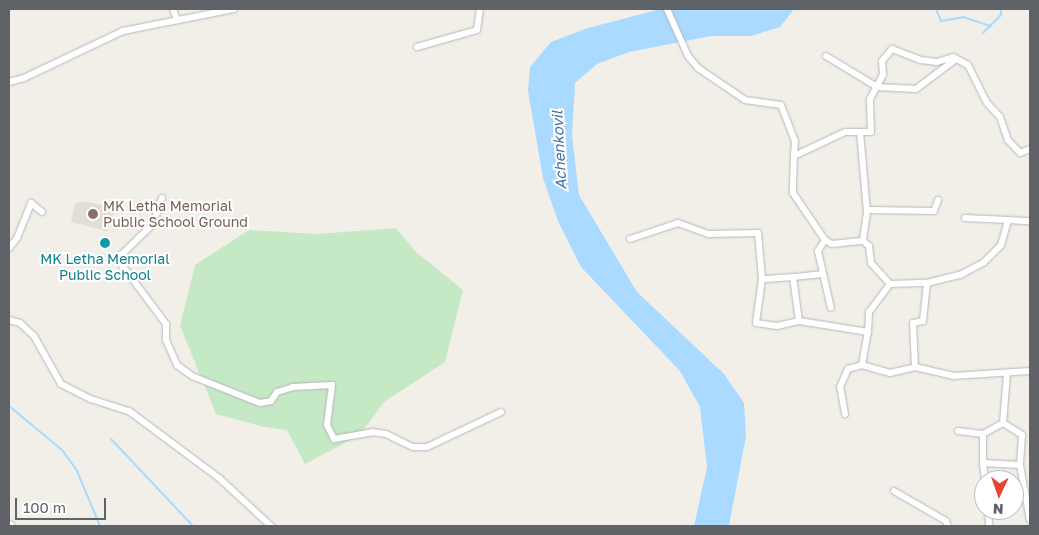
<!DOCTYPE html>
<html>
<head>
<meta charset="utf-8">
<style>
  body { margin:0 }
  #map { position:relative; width:1039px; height:535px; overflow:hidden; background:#f1efe8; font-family:"Golos Text",sans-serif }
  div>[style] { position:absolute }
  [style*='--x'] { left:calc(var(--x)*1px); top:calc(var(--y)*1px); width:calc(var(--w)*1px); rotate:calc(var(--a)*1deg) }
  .education>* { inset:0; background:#e1ded6 }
  .green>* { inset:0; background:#c5e8c5 }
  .water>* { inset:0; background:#aadaff }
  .stream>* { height:2px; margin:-1px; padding:0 1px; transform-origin:1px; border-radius:1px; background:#aadaff }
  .roads { filter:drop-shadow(0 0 1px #b5b8bc) drop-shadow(0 0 1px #b5b8bc) }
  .street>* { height:6px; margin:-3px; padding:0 3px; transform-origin:3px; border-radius:3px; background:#fff }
  .secondary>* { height:9px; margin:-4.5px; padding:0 4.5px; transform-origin:4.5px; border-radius:4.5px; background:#fff }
  .dots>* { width:14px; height:14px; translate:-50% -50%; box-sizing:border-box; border:2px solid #fff; border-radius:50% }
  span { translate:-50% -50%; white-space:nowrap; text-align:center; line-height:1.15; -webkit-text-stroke:4px #fff; paint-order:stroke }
  .education-label { font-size:14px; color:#785e54 }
  .left { translate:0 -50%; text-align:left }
  .culture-label { font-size:14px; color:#0d838f }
  .water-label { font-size:15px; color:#4174aa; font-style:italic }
  .frame { position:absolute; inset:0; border:10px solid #5f6368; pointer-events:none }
  .north { position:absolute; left:974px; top:470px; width:50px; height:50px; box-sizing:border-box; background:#fff; border:1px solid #bfc1c3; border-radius:50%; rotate:183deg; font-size:14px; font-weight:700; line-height:20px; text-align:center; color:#5f6368 }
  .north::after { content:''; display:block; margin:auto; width:18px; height:22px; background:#ea4335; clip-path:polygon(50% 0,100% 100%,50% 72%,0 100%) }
  .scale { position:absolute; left:15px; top:498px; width:91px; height:22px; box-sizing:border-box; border:2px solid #5f6368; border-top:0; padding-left:6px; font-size:15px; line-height:18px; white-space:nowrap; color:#5f6368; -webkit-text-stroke:4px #fff; paint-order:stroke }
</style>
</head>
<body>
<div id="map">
  <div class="education">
    <i style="clip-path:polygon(83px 201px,115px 208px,107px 231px,71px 222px,75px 204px)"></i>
  </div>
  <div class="green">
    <i style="clip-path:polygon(396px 228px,416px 252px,463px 290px,445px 362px,384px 402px,360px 435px,305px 464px,287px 430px,264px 427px,216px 414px,180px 326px,195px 265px,249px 230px,317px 234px)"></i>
  </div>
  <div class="water">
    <i style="clip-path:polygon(661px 9px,794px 9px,780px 27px,751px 36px,711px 36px,629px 52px,597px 64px,575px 83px,572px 135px,579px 195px,637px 292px,724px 374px,744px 403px,746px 436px,729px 526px,694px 526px,707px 467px,700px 407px,680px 371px,581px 267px,558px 221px,543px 178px,528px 91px,530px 67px,551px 42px,588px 28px)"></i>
  </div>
  <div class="stream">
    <i style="--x:936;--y:9;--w:13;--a:67"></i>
    <i style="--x:941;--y:21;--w:22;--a:-10"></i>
    <i style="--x:963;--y:17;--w:29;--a:18"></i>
    <i style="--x:983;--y:33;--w:25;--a:-45"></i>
    <i style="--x:1001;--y:15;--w:6;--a:-90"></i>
    <i style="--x:9;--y:406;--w:69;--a:39.7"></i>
    <i style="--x:62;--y:450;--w:26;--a:54"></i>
    <i style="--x:77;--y:471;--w:60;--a:67.3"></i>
    <i style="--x:111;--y:439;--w:120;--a:46.7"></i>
  </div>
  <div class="roads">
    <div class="street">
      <i style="--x:173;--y:9;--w:12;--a:70"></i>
      <i style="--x:667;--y:9;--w:51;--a:65.9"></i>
      <i style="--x:688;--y:56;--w:16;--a:50"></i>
      <i style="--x:698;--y:68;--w:57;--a:34.2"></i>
      <i style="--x:745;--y:100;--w:36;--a:8"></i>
      <i style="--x:781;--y:105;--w:39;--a:69"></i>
      <i style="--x:795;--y:141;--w:15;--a:94"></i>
      <i style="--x:794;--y:156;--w:56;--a:-25.2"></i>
      <i style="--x:845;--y:132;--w:26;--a:0"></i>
      <i style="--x:871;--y:132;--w:33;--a:-92"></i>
      <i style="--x:870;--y:99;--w:27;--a:-62"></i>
      <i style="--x:883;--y:75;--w:14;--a:-94"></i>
      <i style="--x:882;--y:61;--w:16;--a:-50"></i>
      <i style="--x:892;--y:49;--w:31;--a:21"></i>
      <i style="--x:921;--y:60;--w:16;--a:7"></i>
      <i style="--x:937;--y:62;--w:17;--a:-17"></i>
      <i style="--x:953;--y:57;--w:17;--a:28"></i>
      <i style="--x:968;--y:65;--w:42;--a:63.4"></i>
      <i style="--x:987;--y:103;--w:19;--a:47"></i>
      <i style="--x:1000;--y:117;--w:24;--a:71"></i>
      <i style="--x:1008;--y:140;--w:18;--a:47"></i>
      <i style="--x:1020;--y:153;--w:11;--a:-22"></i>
      <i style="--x:417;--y:47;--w:62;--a:-15.8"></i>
      <i style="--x:477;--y:30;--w:21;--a:-82"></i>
      <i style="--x:826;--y:56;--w:60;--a:31.3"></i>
      <i style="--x:877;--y:87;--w:39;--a:3"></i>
      <i style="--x:916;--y:89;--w:50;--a:-36.9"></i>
      <i style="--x:9;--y:82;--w:16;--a:-15"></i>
      <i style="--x:24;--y:78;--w:110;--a:-25.4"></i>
      <i style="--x:123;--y:31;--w:113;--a:-11.2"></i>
      <i style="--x:860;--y:132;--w:80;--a:85"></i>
      <i style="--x:867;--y:212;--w:29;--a:98"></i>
      <i style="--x:863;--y:241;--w:8;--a:40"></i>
      <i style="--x:869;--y:246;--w:17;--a:83"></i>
      <i style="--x:871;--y:263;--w:28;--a:48"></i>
      <i style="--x:890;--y:284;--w:37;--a:-2"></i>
      <i style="--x:927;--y:283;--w:34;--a:-14"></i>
      <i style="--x:960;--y:275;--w:27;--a:-28"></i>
      <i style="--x:984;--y:262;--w:24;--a:-45"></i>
      <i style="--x:1001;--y:245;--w:26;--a:-74"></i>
      <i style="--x:1008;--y:220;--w:22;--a:3"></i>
      <i style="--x:794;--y:156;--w:37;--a:92"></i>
      <i style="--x:793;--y:193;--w:57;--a:55.8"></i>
      <i style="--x:825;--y:240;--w:8;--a:30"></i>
      <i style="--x:832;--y:244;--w:31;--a:-6"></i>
      <i style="--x:162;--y:198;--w:28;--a:109"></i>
      <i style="--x:153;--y:224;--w:45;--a:135.9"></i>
      <i style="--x:121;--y:255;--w:10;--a:84"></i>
      <i style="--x:122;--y:265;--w:74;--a:53.3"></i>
      <i style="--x:166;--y:324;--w:16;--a:90"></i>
      <i style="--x:166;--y:340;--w:27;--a:66"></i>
      <i style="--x:177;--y:365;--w:19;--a:36"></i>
      <i style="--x:192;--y:376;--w:73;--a:21.7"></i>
      <i style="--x:260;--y:403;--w:11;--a:-10"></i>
      <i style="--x:271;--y:401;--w:11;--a:-56"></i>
      <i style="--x:277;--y:392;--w:17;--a:-17"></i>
      <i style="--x:293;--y:387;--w:39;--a:-3"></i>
      <i style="--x:332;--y:385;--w:40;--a:97.1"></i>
      <i style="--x:327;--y:425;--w:16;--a:63"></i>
      <i style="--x:334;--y:439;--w:39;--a:-10"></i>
      <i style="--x:372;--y:432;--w:14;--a:8"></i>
      <i style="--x:386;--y:434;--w:30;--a:26"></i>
      <i style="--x:413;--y:447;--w:14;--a:0"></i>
      <i style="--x:427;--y:447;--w:82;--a:-25.3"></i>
      <i style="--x:867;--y:210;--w:67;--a:0.9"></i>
      <i style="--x:934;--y:211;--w:12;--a:-70"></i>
      <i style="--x:965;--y:218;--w:43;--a:2.7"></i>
      <i style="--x:630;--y:239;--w:51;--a:-18.4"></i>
      <i style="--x:678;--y:223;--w:33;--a:20"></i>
      <i style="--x:709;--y:234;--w:49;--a:-1.2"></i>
      <i style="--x:758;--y:233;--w:46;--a:85"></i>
      <i style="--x:825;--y:240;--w:13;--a:122"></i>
      <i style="--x:818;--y:251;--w:58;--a:77.2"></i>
      <i style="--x:9;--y:248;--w:13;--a:-51"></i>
      <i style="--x:17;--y:238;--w:38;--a:-68"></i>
      <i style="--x:31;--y:203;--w:14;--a:39"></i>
      <i style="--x:823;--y:274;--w:30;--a:174"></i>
      <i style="--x:793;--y:277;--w:44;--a:82.2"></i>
      <i style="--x:799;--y:321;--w:70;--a:9.1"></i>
      <i style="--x:868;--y:332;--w:20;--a:-87"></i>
      <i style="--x:869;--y:312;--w:35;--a:-53"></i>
      <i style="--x:793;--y:277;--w:31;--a:176"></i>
      <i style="--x:762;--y:279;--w:44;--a:97.8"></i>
      <i style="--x:756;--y:323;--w:21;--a:8"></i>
      <i style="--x:777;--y:326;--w:23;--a:-13"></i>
      <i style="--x:9;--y:320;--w:11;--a:15"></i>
      <i style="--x:20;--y:323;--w:19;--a:43"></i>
      <i style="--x:34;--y:336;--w:55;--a:60.6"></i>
      <i style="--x:61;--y:384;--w:34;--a:27"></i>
      <i style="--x:91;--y:399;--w:40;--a:18"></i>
      <i style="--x:129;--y:411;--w:112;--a:36.7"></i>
      <i style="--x:219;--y:478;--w:71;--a:42.7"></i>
      <i style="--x:862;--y:365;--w:29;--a:16"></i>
      <i style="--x:890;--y:373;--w:26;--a:-13"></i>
      <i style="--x:915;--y:367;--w:39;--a:13"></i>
      <i style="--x:953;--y:376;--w:77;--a:-3.7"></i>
      <i style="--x:915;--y:367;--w:44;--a:-92.6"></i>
      <i style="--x:913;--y:323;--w:10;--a:-11"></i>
      <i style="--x:923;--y:321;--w:38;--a:-84"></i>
      <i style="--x:1007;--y:374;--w:49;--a:94.7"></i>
      <i style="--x:1003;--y:423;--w:22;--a:32"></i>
      <i style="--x:1022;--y:435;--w:30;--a:94"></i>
      <i style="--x:1020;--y:465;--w:56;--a:79.7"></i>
      <i style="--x:845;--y:414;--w:27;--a:-100"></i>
      <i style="--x:840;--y:387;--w:20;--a:-66"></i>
      <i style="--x:848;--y:369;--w:15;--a:-16"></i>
      <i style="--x:862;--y:365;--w:34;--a:-80"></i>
      <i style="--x:958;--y:431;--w:25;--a:7"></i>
      <i style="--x:983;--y:463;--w:29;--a:-90"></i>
      <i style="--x:983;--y:434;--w:23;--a:-29"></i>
      <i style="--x:985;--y:480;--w:17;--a:-97"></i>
      <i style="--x:983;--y:463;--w:37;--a:3"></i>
      <i style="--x:894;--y:491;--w:60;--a:30"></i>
      <i style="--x:946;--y:521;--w:5;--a:68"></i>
      <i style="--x:988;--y:510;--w:14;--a:86"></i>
    </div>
    <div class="secondary">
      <i style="--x:9;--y:525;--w:1;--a:45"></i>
    </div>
  </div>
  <div class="dots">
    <i style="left:93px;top:214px;background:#8d6e63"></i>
    <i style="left:105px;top:243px;background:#0f9aa8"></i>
  </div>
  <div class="education-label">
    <span class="left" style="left:103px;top:214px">MK Letha Memorial<br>Public School Ground</span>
  </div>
  <div class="culture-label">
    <span style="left:105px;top:267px">MK Letha Memorial<br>Public School</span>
  </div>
  <div class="water-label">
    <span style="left:559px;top:150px;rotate:-93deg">Achenkovil</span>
  </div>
  <div class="frame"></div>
  <div class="north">N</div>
  <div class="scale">100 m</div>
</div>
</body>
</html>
